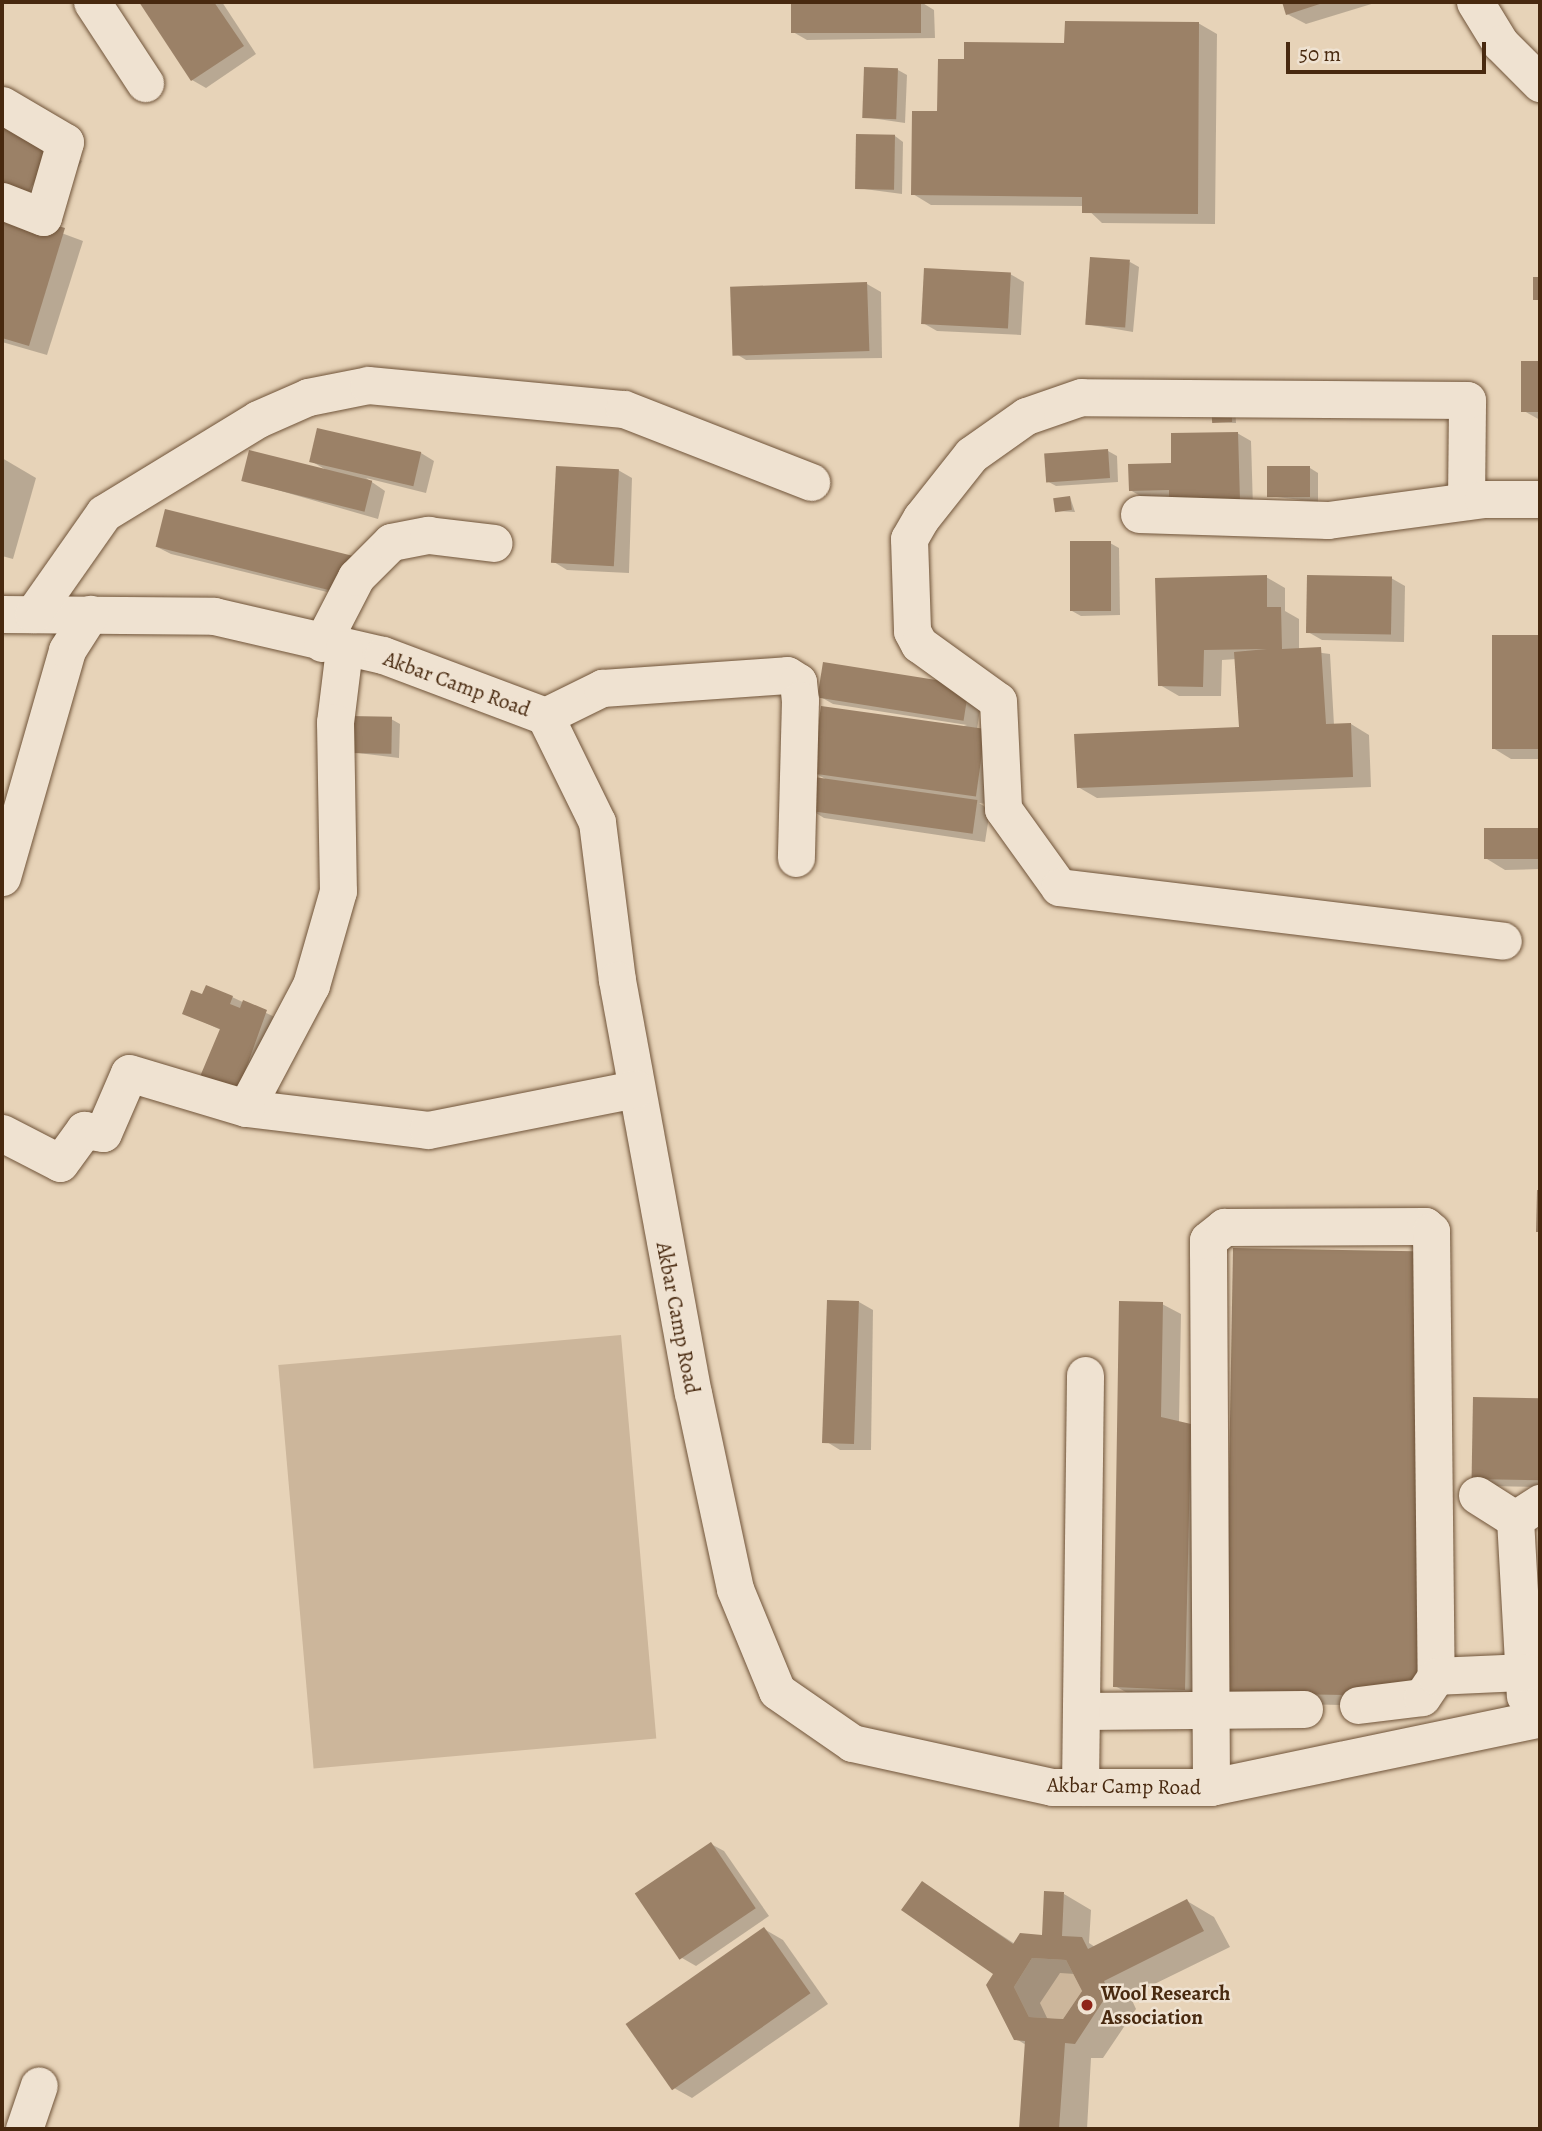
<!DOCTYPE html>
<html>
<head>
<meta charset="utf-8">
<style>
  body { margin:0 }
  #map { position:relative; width:1542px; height:2131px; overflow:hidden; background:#e7d3b8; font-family:Alegreya,serif }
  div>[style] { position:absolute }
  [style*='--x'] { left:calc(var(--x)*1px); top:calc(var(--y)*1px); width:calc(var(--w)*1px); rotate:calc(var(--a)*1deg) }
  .green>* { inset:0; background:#ccb69b; transform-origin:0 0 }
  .shadow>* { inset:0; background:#0003 }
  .building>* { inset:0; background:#9b8167; transform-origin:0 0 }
  .roads { filter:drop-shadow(0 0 2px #705439) drop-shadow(0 0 2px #705439) }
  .minor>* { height:37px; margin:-18.5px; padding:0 18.5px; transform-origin:18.5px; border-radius:18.5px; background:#efe2d1 }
  .dots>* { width:19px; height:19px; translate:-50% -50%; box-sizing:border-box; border:4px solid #efe2d1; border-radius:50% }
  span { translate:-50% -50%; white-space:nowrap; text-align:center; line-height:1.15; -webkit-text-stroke:5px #efe2d1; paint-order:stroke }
  .street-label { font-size:21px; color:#48290f }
  .poi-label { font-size:21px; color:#48290f; font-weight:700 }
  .left { translate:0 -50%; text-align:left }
  .frame { position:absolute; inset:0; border:4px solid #48290f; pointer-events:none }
  .scale { position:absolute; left:1286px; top:42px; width:200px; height:32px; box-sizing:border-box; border:4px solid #48290f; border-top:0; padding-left:9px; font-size:21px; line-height:24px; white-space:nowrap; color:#48290f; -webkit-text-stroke:5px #efe2d1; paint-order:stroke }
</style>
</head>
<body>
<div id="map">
  <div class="green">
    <i style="left:621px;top:1335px;width:405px;height:344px;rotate:85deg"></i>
    <i style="clip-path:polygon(1032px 1958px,1066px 1960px,1082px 1991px,1063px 2019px,1029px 2017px,1014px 1987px)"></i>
  </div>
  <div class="shadow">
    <i style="clip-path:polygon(141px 2px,222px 2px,256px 54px,206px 88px,192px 80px)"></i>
    <i style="clip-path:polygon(921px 2px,934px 10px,935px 38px,807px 40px,793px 32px)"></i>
    <i style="clip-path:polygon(1283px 2px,1378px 2px,1306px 24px,1287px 14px)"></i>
    <i style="clip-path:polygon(1198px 23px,1217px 34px,1215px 224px,1102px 223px,1084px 206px,931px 205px,913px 194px,939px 113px,966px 61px)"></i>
    <i style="clip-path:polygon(898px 70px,907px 75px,905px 123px,864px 117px)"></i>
    <i style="clip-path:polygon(2px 114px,82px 161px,51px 215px,2px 187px)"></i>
    <i style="clip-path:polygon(895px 136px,903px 142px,902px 194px,857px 188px)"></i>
    <i style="clip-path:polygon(2px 211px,83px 241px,47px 355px,2px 342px)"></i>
    <i style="clip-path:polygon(1130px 262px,1139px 267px,1133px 332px,1086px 324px)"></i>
    <i style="clip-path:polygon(1010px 274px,1024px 282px,1021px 335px,937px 331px,923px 323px)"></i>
    <i style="clip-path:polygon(867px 284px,881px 292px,882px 358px,746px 360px,733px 352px)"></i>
    <i style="clip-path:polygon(1523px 363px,1540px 363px,1540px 420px,1524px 411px)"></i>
    <i style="clip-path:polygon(1235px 404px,1236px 423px,1214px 422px)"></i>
    <i style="clip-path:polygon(1237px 433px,1251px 441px,1253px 508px,1144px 498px,1130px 490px)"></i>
    <i style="clip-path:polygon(1108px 451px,1117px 456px,1118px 482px,1056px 486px,1047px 481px)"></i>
    <i style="clip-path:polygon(421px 453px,434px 461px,426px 493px,366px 478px,385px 491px,378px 519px,243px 480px,328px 471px,311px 461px)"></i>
    <i style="clip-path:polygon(2px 458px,36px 478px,13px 559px,2px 556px)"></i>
    <i style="clip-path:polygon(1310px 468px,1318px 473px,1318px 502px,1268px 496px)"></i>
    <i style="clip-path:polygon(618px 470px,632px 478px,629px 573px,567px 570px,554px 562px)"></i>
    <i style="clip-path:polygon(1070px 497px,1075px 512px,1056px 511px)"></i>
    <i style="clip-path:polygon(1110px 543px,1119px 548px,1120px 615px,1081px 616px,1072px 611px)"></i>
    <i style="clip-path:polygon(157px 547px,355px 557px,360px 600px,171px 554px)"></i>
    <i style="clip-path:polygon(1266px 577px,1285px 588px,1285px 611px,1299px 619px,1299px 650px,1330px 654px,1334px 725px,1351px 724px,1369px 735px,1371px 787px,1097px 798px,1078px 787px,1246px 729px,1237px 659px,1222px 660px,1221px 696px,1179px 696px,1160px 685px)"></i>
    <i style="clip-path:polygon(1391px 578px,1405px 586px,1404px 642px,1322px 640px,1308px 632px)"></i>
    <i style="clip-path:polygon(1494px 637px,1540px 637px,1540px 759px,1511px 759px,1493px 748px)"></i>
    <i style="clip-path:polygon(982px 694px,977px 730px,1003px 741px,993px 805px,979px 803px,990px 810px,985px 842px,824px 818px,811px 810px,827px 780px,813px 772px,967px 725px,833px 704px,819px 696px)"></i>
    <i style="clip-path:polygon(391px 719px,400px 724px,399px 758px,350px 752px)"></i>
    <i style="clip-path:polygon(1540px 828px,1540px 869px,1505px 870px,1487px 859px,1486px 831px)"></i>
    <i style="clip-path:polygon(203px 996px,232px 997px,279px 1019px,248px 1108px,221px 1030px,184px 1013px)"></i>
    <i style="clip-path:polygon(1235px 1250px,1436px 1707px,1243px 1703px)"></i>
    <i style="clip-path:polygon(859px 1302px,873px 1310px,871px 1450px,840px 1450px,827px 1442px)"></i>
    <i style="clip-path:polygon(1162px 1304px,1181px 1314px,1179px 1423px,1190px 1425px,1203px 1699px,1133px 1696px,1115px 1686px)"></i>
    <i style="clip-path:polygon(1475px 1398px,1540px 1399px,1540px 1487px,1487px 1486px,1474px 1478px)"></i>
    <i style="clip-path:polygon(711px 1844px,724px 1851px,769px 1916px,696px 1966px,682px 1958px)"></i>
    <i style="clip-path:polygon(evenodd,922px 1883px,1015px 1944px,1043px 1937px,1064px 1894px,1091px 1910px,1089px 1943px,1095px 1947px,1187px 1901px,1214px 1917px,1230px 1947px,1130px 1996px,1136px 2009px,1103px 2058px,1091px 2058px,1087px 2129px,1021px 2129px,1026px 2045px,1015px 2038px,995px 1974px,922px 1883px,1060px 1973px,1075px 1974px,1084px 1991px,1064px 2021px,1048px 2020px,1040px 2003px,1060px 1973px)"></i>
    <i style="clip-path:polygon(764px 1929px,783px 1940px,828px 2004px,692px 2098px,674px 2088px)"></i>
  </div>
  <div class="building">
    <i style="clip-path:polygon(139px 2px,214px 2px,244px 46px,191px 81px)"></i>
    <i style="left:791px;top:2px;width:130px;height:31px"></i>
    <i style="clip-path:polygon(1282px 2px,1326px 2px,1286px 15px)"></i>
    <i style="clip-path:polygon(1065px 21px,1199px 22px,1198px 214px,1082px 213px,1082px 197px,911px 195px,912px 111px,937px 111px,938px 59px,964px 59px,964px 42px,1064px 43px)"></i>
    <i style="left:864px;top:67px;width:34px;height:51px;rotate:2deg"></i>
    <i style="clip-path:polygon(2px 112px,57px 144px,23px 201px,2px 189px)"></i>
    <i style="left:856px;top:134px;width:39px;height:55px;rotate:1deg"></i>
    <i style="clip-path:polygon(2px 209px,65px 228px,29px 346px,2px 338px)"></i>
    <i style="left:1090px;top:257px;width:40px;height:68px;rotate:4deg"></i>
    <i style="left:924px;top:268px;width:87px;height:56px;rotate:3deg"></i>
    <i style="left:1533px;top:277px;width:7px;height:23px"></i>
    <i style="left:867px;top:282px;width:69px;height:137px;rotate:88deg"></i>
    <i style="left:1521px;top:361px;width:19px;height:51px"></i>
    <i style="left:1231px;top:400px;width:22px;height:20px;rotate:87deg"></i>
    <i style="left:317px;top:428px;width:107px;height:35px;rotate:13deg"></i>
    <i style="clip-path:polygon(1238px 432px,1240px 501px,1169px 503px,1169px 490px,1129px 491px,1128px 464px,1171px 463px,1171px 433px)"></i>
    <i style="left:1108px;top:449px;width:29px;height:64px;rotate:86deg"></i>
    <i style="left:249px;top:450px;width:127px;height:32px;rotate:14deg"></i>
    <i style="left:556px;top:466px;width:63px;height:97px;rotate:3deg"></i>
    <i style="left:1267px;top:466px;width:43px;height:31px"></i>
    <i style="left:1070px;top:496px;width:14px;height:17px;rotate:82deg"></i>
    <i style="left:165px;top:509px;width:196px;height:39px;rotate:14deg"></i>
    <i style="left:1111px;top:541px;width:70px;height:41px;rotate:90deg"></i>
    <i style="clip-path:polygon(1267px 575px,1267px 607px,1281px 607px,1282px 649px,1321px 647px,1326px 724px,1351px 723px,1353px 777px,1077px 788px,1074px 734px,1239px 727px,1234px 652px,1267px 649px,1204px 650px,1203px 687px,1158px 686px,1155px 578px)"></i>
    <i style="left:1307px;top:575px;width:85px;height:58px;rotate:1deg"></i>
    <i style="left:1492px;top:635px;width:48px;height:114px"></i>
    <i style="left:823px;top:662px;width:148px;height:36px;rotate:9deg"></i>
    <i style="left:821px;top:706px;width:166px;height:68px;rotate:8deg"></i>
    <i style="left:349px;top:716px;width:43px;height:37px;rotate:1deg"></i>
    <i style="left:814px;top:777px;width:165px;height:34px;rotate:8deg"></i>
    <i style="left:1540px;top:828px;width:31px;height:56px;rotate:90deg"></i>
    <i style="clip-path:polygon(206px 985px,233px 996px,230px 1004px,240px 1008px,243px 1000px,267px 1010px,234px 1102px,196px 1086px,220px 1029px,182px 1014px,191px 990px,202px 994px)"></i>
    <i style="clip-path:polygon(1537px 1190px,1540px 1190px,1540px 1232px,1536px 1232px)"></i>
    <i style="left:1233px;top:1248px;width:196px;height:445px;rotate:1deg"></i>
    <i style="left:827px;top:1300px;width:32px;height:143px;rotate:2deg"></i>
    <i style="clip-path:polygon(1119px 1301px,1163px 1302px,1161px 1417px,1191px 1424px,1185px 1690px,1113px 1687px)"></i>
    <i style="left:1473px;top:1397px;width:67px;height:82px;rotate:1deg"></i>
    <i style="left:711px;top:1842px;width:80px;height:92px;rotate:56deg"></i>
    <i style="clip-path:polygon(evenodd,922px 1881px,1013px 1944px,1020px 1933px,1042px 1935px,1044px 1891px,1064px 1892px,1062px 1936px,1082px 1937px,1088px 1949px,1187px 1899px,1204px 1931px,1104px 1981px,1109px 1992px,1075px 2044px,1065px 2043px,1059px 2129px,1019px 2129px,1025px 2041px,1014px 2040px,986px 1985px,993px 1974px,901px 1910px,922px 1881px,1032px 1958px,1066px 1960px,1082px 1991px,1063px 2019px,1029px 2017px,1014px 1987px,1032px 1958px)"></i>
    <i style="left:764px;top:1927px;width:81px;height:169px;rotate:55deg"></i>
  </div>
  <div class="roads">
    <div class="minor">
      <i style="--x:92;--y:2;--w:97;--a:56.8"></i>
      <i style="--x:1475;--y:2;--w:48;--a:58.6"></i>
      <i style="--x:1500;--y:43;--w:57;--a:45"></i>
      <i style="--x:2;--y:105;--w:73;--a:30.4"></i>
      <i style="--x:65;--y:142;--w:78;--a:106.3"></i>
      <i style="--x:43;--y:217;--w:44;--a:-158.7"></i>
      <i style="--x:1466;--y:501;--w:101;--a:-89.4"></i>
      <i style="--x:1467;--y:400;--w:386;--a:-179.6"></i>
      <i style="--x:1081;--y:397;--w:58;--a:160.9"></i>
      <i style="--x:1026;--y:416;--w:67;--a:144.7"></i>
      <i style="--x:971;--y:455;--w:80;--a:128.4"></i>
      <i style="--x:921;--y:518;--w:24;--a:120"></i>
      <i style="--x:909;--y:539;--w:92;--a:88.1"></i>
      <i style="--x:912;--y:631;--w:15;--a:62"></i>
      <i style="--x:919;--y:644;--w:97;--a:35.8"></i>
      <i style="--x:998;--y:701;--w:108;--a:87.3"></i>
      <i style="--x:1003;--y:809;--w:96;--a:54.3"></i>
      <i style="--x:1059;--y:887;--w:447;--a:6.9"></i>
      <i style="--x:1139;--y:514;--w:189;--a:1.8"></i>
      <i style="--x:1328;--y:520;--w:156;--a:-7.7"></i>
      <i style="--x:1483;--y:499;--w:57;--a:0"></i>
      <i style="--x:2;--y:614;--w:212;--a:0.5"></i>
      <i style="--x:214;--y:616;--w:173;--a:13"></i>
      <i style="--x:383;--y:655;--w:173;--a:20.6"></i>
      <i style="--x:545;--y:716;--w:118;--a:63.9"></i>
      <i style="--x:597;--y:822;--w:159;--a:82.8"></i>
      <i style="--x:617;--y:980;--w:420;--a:79.6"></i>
      <i style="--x:693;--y:1393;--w:200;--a:77.9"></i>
      <i style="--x:735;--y:1589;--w:110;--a:67.6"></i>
      <i style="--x:777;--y:1691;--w:91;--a:34.7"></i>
      <i style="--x:852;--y:1743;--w:205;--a:12.4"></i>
      <i style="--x:1052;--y:1787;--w:159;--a:0"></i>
      <i style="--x:1211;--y:1787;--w:336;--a:-11.8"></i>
      <i style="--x:33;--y:614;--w:123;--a:-54.9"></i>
      <i style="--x:104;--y:513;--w:180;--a:-31.4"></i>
      <i style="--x:258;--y:419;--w:55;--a:-23.7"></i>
      <i style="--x:308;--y:397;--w:61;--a:-11.3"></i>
      <i style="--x:368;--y:385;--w:257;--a:5.4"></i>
      <i style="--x:624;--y:409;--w:201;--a:21.3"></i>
      <i style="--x:322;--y:643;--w:74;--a:-62.7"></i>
      <i style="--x:356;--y:577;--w:49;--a:-45"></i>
      <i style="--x:391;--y:542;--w:38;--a:-11"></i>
      <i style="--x:428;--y:535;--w:66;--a:6.9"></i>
      <i style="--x:344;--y:649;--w:74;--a:97"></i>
      <i style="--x:335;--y:722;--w:169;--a:89"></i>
      <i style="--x:338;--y:891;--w:98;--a:106"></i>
      <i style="--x:311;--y:985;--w:139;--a:117.9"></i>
      <i style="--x:246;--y:1108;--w:183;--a:6.9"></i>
      <i style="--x:428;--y:1130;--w:212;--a:-11.2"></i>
      <i style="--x:545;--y:716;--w:64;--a:-26.2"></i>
      <i style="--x:602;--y:688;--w:185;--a:-4"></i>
      <i style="--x:787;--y:675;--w:13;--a:32"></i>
      <i style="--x:798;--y:682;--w:18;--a:84"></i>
      <i style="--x:800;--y:700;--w:158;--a:91.5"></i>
      <i style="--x:2;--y:877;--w:236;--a:-74"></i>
      <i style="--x:67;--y:650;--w:43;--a:-57.4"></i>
      <i style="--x:2;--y:1133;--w:65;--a:27.3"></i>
      <i style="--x:60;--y:1163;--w:41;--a:-54"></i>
      <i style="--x:84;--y:1130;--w:19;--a:9"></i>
      <i style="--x:103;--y:1133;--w:65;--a:-66.6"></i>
      <i style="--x:129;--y:1073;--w:122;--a:16.7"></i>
      <i style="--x:1477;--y:1495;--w:45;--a:32.3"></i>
      <i style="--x:1515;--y:1519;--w:30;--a:-33"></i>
      <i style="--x:1515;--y:1519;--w:177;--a:86.8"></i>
      <i style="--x:1358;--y:1705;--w:64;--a:-7.1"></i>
      <i style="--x:1422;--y:1697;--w:25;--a:-56"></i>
      <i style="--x:1082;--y:1711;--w:222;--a:-0.5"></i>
      <i style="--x:1080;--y:1787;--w:412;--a:-89.3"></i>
      <i style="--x:1211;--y:1787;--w:534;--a:-90.32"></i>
      <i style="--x:1208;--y:1253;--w:13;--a:-90"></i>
      <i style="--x:1208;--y:1240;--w:21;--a:-39"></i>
      <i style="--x:1224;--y:1227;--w:201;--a:-0.3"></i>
      <i style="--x:1425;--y:1226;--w:8;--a:40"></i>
      <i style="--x:1431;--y:1231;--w:445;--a:89.4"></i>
      <i style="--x:1436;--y:1676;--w:89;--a:-2.6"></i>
      <i style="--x:24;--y:2129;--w:46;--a:-71.2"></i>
    </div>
  </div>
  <div class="dots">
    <i style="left:1087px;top:2005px;background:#8f2418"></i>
  </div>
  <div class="street-label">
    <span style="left:457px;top:684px;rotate:20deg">Akbar Camp Road</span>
    <span style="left:678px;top:1318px;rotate:79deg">Akbar Camp Road</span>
    <span style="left:1124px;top:1786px;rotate:1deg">Akbar Camp Road</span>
  </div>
  <div class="poi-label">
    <span class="left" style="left:1101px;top:2005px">Wool Research<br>Association</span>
  </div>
  <div class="frame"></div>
  <div class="scale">50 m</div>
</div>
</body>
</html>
